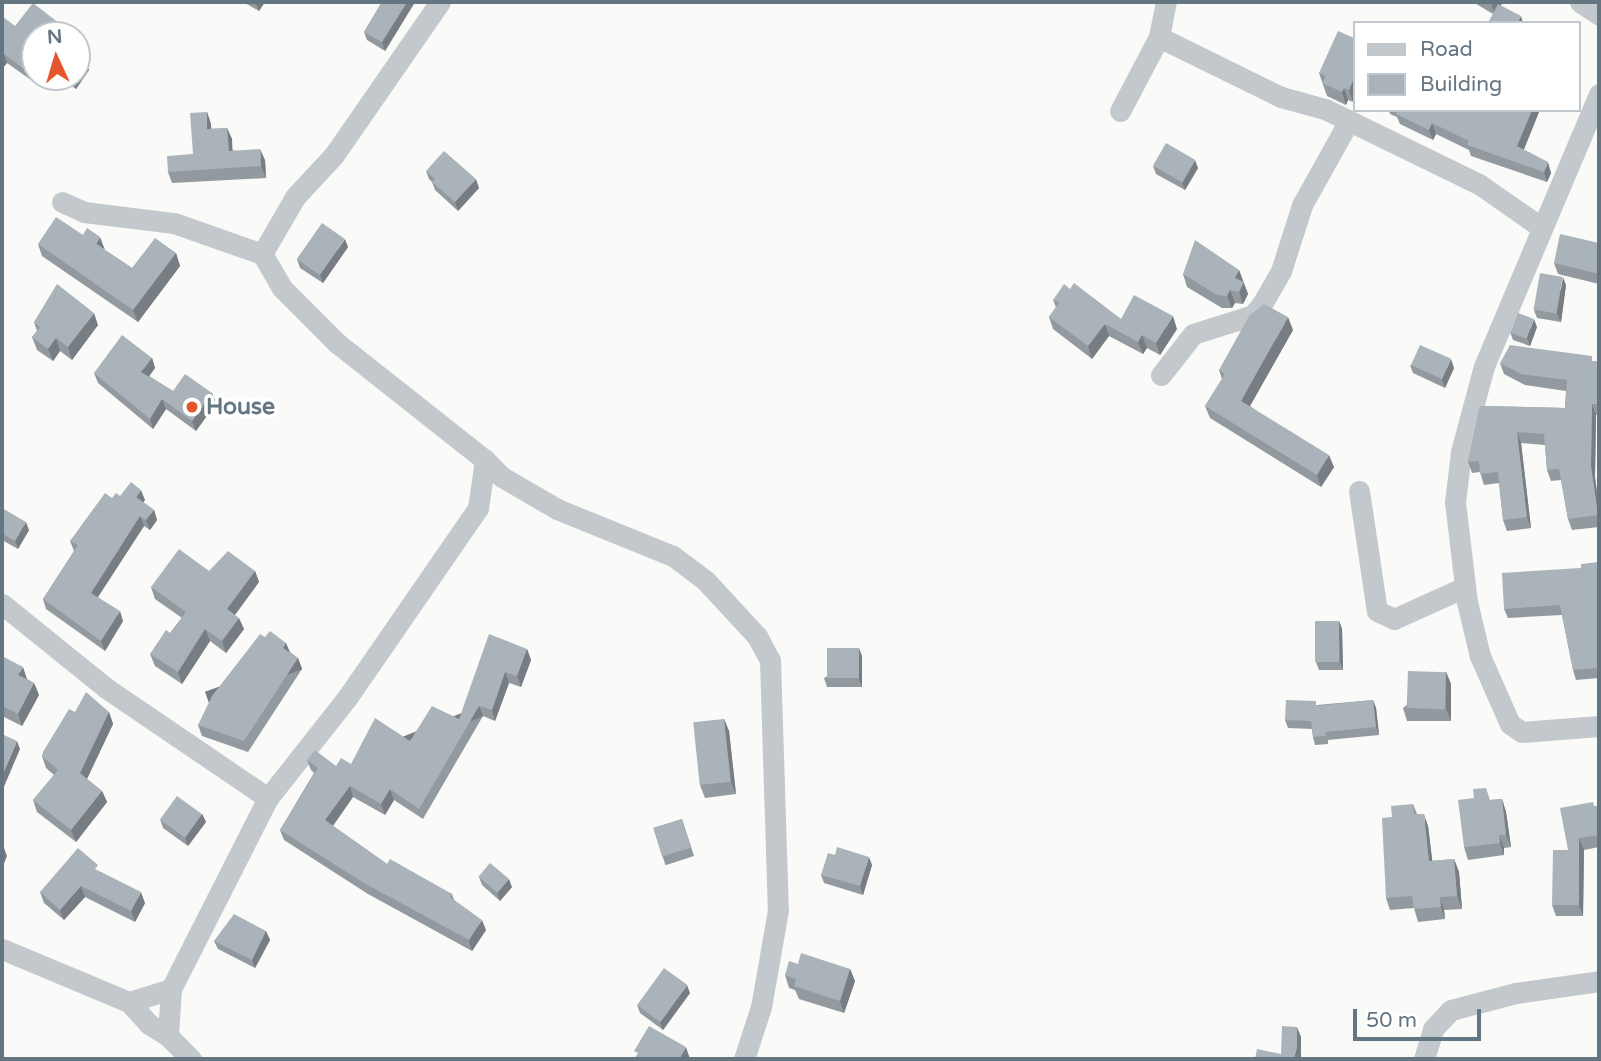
<!DOCTYPE html>
<html>
<head>
<meta charset="utf-8">
<style>
  body { margin:0 }
  #map { position:relative; width:1601px; height:1061px; overflow:hidden; background:#fafaf8; font-family:"Varela Round",sans-serif }
  div>[style] { position:absolute }
  [style*='--x'] { left:calc(var(--x)*1px); top:calc(var(--y)*1px); width:calc(var(--w)*1px); rotate:calc(var(--a)*1deg) }
  .minor>* { height:21px; margin:-10.5px; padding:0 10.5px; transform-origin:10.5px; border-radius:10.5px; background:#c3c8cc }
  .wall>* { inset:0; background:#929a9f; transform-origin:0 0 }
  .shaded-wall>* { inset:0; background:#777d82; transform-origin:0 0 }
  .building>* { inset:0; background:#aab3b9; transform-origin:0 0 }
  .dots>* { width:19px; height:19px; translate:-50% -50%; box-sizing:border-box; border:4px solid #fff; border-radius:50% }
  span { translate:-50% -50%; white-space:nowrap; text-align:center; line-height:1.15; -webkit-text-stroke:7px #fff; paint-order:stroke }
  .poi-label { font-size:23px; color:#657683; font-weight:700 }
  .left { translate:0 -50%; text-align:left }
  .frame { position:absolute; inset:0; border:4px solid #657683; pointer-events:none }
  .legend { position:absolute; left:1353px; top:21px; width:228px; height:91px; box-sizing:border-box; background:#fff; border:2px solid #c1c8cd; margin:0; padding:9px 12px; list-style:none; font-size:21px; color:#657683 }
  .legend li { display:flex; align-items:center; gap:14px; height:35px }
  .legend b { width:35px; border:2px solid #c1c8cd }
  .north { position:absolute; left:21px; top:21px; width:70px; height:70px; box-sizing:border-box; background:#fff; border:2px solid #c1c8cd; border-radius:50%; rotate:356deg; font-size:19px; font-weight:700; line-height:28px; text-align:center; color:#657683 }
  .north::after { content:''; display:block; margin:auto; width:24px; height:32px; background:#e4572e; clip-path:polygon(50% 0,100% 100%,50% 72%,0 100%) }
  .scale { position:absolute; left:1353px; top:1009px; width:128px; height:32px; box-sizing:border-box; border:4px solid #657683; border-top:0; padding-left:9px; font-size:21px; line-height:24px; white-space:nowrap; color:#657683; -webkit-text-stroke:5px #fff; paint-order:stroke }
</style>
</head>
<body>
<div id="map">
  <div class="minor">
    <i style="--x:1580;--y:2;--w:23;--a:34"></i>
    <i style="--x:1159;--y:37;--w:136;--a:26.2"></i>
    <i style="--x:1281;--y:97;--w:46;--a:15.3"></i>
    <i style="--x:1325;--y:109;--w:171;--a:26"></i>
    <i style="--x:1479;--y:184;--w:77;--a:34.9"></i>
    <i style="--x:1599;--y:94;--w:295;--a:112.9"></i>
    <i style="--x:1484;--y:366;--w:89;--a:105"></i>
    <i style="--x:1461;--y:452;--w:50;--a:96.8"></i>
    <i style="--x:1455;--y:502;--w:101;--a:83.2"></i>
    <i style="--x:1467;--y:602;--w:56;--a:76.5"></i>
    <i style="--x:1480;--y:656;--w:74;--a:66.2"></i>
    <i style="--x:1510;--y:724;--w:14;--a:34"></i>
    <i style="--x:1522;--y:732;--w:77;--a:-4.5"></i>
    <i style="--x:1120;--y:111;--w:84;--a:-62.2"></i>
    <i style="--x:1159;--y:37;--w:36;--a:-79"></i>
    <i style="--x:62;--y:202;--w:24;--a:24"></i>
    <i style="--x:84;--y:212;--w:91;--a:7"></i>
    <i style="--x:174;--y:223;--w:93;--a:19.4"></i>
    <i style="--x:1161;--y:375;--w:52;--a:-52"></i>
    <i style="--x:1193;--y:334;--w:63;--a:-17.6"></i>
    <i style="--x:1253;--y:315;--w:14;--a:-51"></i>
    <i style="--x:1262;--y:304;--w:38;--a:-60"></i>
    <i style="--x:1281;--y:271;--w:69;--a:-72.3"></i>
    <i style="--x:1302;--y:205;--w:96;--a:-60.8"></i>
    <i style="--x:485;--y:460;--w:24;--a:45"></i>
    <i style="--x:502;--y:477;--w:64;--a:30.2"></i>
    <i style="--x:557;--y:509;--w:125;--a:22.1"></i>
    <i style="--x:673;--y:556;--w:41;--a:37.1"></i>
    <i style="--x:706;--y:581;--w:75;--a:47.2"></i>
    <i style="--x:757;--y:636;--w:27;--a:62"></i>
    <i style="--x:770;--y:660;--w:250;--a:88.2"></i>
    <i style="--x:778;--y:910;--w:98;--a:99.9"></i>
    <i style="--x:761;--y:1007;--w:55;--a:108.1"></i>
    <i style="--x:1359;--y:491;--w:121;--a:81.5"></i>
    <i style="--x:1377;--y:611;--w:19;--a:25"></i>
    <i style="--x:1394;--y:619;--w:78;--a:-24.3"></i>
    <i style="--x:2;--y:604;--w:134;--a:38.9"></i>
    <i style="--x:106;--y:688;--w:196;--a:34.2"></i>
    <i style="--x:2;--y:949;--w:138;--a:22.7"></i>
    <i style="--x:129;--y:1002;--w:44;--a:-17.2"></i>
    <i style="--x:171;--y:989;--w:214;--a:-63.1"></i>
    <i style="--x:268;--y:798;--w:127;--a:-51.7"></i>
    <i style="--x:347;--y:698;--w:231;--a:-55.4"></i>
    <i style="--x:478;--y:508;--w:49;--a:-81.7"></i>
    <i style="--x:485;--y:460;--w:187;--a:-141.7"></i>
    <i style="--x:338;--y:344;--w:79;--a:-135"></i>
    <i style="--x:282;--y:288;--w:39;--a:-120"></i>
    <i style="--x:262;--y:254;--w:66;--a:-59.9"></i>
    <i style="--x:295;--y:197;--w:57;--a:-47.1"></i>
    <i style="--x:334;--y:155;--w:186;--a:-55.3"></i>
    <i style="--x:171;--y:989;--w:47;--a:93.7"></i>
    <i style="--x:168;--y:1036;--w:33;--a:45"></i>
    <i style="--x:129;--y:1002;--w:30;--a:48"></i>
    <i style="--x:149;--y:1024;--w:22;--a:32"></i>
    <i style="--x:1424;--y:1059;--w:31;--a:-73"></i>
    <i style="--x:1433;--y:1029;--w:26;--a:-47"></i>
    <i style="--x:1451;--y:1010;--w:67;--a:-14.7"></i>
    <i style="--x:1516;--y:993;--w:84;--a:-8.2"></i>
  </div>
  <div class="wall">
    <i style="clip-path:polygon(243px 2px,265px 2px,259px 11px)"></i>
    <i style="clip-path:polygon(382px 2px,415px 2px,385px 51px,367px 40px,364px 32px)"></i>
    <i style="clip-path:polygon(1473px 2px,1503px 2px,1493px 14px)"></i>
    <i style="clip-path:polygon(2px 16px,35px 77px,49px 77px,41px 87px,7px 63px,2px 69px)"></i>
    <i style="clip-path:polygon(1354px 38px,1354px 100px,1353px 102px,1348px 100px,1346px 105px,1327px 96px,1319px 73px)"></i>
    <i style="clip-path:polygon(89px 70px,76px 89px,58px 77px,77px 77px)"></i>
    <i style="clip-path:polygon(1389px 110px,1538px 110px,1539px 112px,1523px 150px,1551px 173px,1547px 182px,1471px 156px,1469px 150px,1436px 134px,1433px 140px,1400px 124px,1397px 117px,1390px 114px)"></i>
    <i style="clip-path:polygon(207px 112px,211px 124px,211px 129px,227px 128px,232px 139px,232px 150px,265px 160px,266px 178px,172px 183px,168px 172px,193px 154px)"></i>
    <i style="clip-path:polygon(1153px 166px,1198px 168px,1185px 190px,1156px 174px)"></i>
    <i style="clip-path:polygon(426px 171px,479px 188px,458px 211px,435px 190px,432px 182px,429px 179px)"></i>
    <i style="clip-path:polygon(1599px 243px,1599px 284px,1558px 274px,1554px 263px)"></i>
    <i style="clip-path:polygon(38px 244px,105px 250px,132px 268px,176px 253px,180px 266px,138px 322px,42px 256px)"></i>
    <i style="clip-path:polygon(348px 247px,323px 283px,300px 268px,297px 259px)"></i>
    <i style="clip-path:polygon(1239px 270px,1248px 294px,1243px 304px,1235px 303px,1232px 308px,1222px 308px,1187px 287px,1183px 274px)"></i>
    <i style="clip-path:polygon(1566px 285px,1561px 322px,1537px 318px,1534px 310px)"></i>
    <i style="clip-path:polygon(1070px 289px,1121px 319px,1177px 329px,1160px 355px,1147px 348px,1143px 354px,1109px 336px,1092px 359px,1053px 329px,1049px 317px,1056px 307px,1053px 300px)"></i>
    <i style="clip-path:polygon(34px 322px,98px 325px,72px 360px,60px 351px,53px 361px,37px 350px,32px 337px,37px 331px)"></i>
    <i style="clip-path:polygon(1537px 327px,1530px 346px,1513px 340px,1510px 332px)"></i>
    <i style="clip-path:polygon(1293px 330px,1250px 406px,1334px 467px,1321px 487px,1210px 418px,1205px 406px,1222px 379px,1219px 370px)"></i>
    <i style="clip-path:polygon(152px 358px,155px 368px,149px 376px,173px 391px,212px 393px,216px 403px,196px 431px,166px 409px,153px 429px,98px 383px,94px 373px)"></i>
    <i style="clip-path:polygon(1599px 361px,1599px 415px,1596px 415px,1595px 477px,1599px 508px,1599px 527px,1572px 530px,1568px 519px,1561px 480px,1551px 481px,1547px 470px,1545px 445px,1521px 443px,1531px 528px,1507px 531px,1503px 520px,1499px 483px,1484px 485px,1480px 472px,1472px 473px,1468px 462px,1480px 406px,1565px 408px,1566px 391px,1525px 385px,1504px 374px,1500px 363px)"></i>
    <i style="clip-path:polygon(1410px 365px,1454px 368px,1445px 388px,1413px 373px)"></i>
    <i style="clip-path:polygon(120px 496px,145px 500px,143px 502px,154px 510px,157px 520px,150px 530px,144px 526px,98px 597px,123px 621px,105px 651px,46px 609px,43px 599px,74px 551px,70px 541px,112px 498px)"></i>
    <i style="clip-path:polygon(2px 508px,29px 530px,18px 549px,2px 540px)"></i>
    <i style="clip-path:polygon(1599px 562px,1599px 678px,1576px 680px,1573px 670px,1562px 615px,1508px 618px,1504px 609px,1581px 568px)"></i>
    <i style="clip-path:polygon(209px 571px,255px 571px,259px 582px,235px 615px,244px 629px,226px 653px,210px 641px,182px 684px,155px 666px,150px 654px,170px 633px,182px 618px,155px 599px,151px 587px)"></i>
    <i style="clip-path:polygon(1339px 621px,1342px 629px,1343px 670px,1319px 670px,1316px 662px)"></i>
    <i style="clip-path:polygon(265px 637px,286px 643px,290px 652px,298px 658px,302px 669px,248px 752px,202px 736px,198px 725px)"></i>
    <i style="clip-path:polygon(527px 649px,531px 660px,521px 687px,509px 683px,495px 721px,483px 716px,423px 819px,394px 800px,385px 815px,353px 797px,333px 826px,387px 864px,452px 894px,454px 900px,486px 930px,472px 951px,368px 894px,284px 840px,280px 830px,314px 773px,311px 770px,307px 760px,336px 766px,351px 764px,410px 741px,459px 719px)"></i>
    <i style="clip-path:polygon(2px 656px,27px 679px,34px 683px,39px 695px,22px 726px,2px 716px)"></i>
    <i style="clip-path:polygon(862px 656px,862px 687px,827px 687px,824px 678px)"></i>
    <i style="clip-path:polygon(1446px 672px,1451px 684px,1451px 721px,1407px 721px,1403px 708px)"></i>
    <i style="clip-path:polygon(1373px 700px,1376px 708px,1379px 735px,1328px 740px,1328px 744px,1315px 745px,1313px 737px,1312px 729px,1288px 728px,1285px 720px,1317px 705px)"></i>
    <i style="clip-path:polygon(75px 712px,109px 712px,113px 724px,87px 779px,102px 791px,107px 802px,76px 842px,37px 812px,33px 800px,54px 775px,46px 768px,42px 756px)"></i>
    <i style="clip-path:polygon(724px 719px,729px 731px,736px 794px,705px 798px,700px 785px)"></i>
    <i style="clip-path:polygon(1502px 799px,1506px 812px,1511px 847px,1504px 848px,1504px 855px,1468px 860px,1464px 847px,1490px 800px)"></i>
    <i style="clip-path:polygon(1413px 804px,1417px 814px,1428px 826px,1432px 861px,1454px 859px,1459px 872px,1462px 909px,1444px 910px,1445px 919px,1418px 922px,1414px 908px,1390px 910px,1386px 898px,1392px 817px)"></i>
    <i style="clip-path:polygon(1599px 806px,1599px 847px,1584px 850px,1583px 916px,1556px 916px,1552px 905px,1568px 850px)"></i>
    <i style="clip-path:polygon(202px 814px,206px 822px,188px 846px,163px 828px,160px 819px)"></i>
    <i style="left:682px;top:819px;width:39px;height:30px;rotate:72deg"></i>
    <i style="clip-path:polygon(872px 865px,863px 895px,824px 883px,821px 875px)"></i>
    <i style="clip-path:polygon(101px 872px,145px 903px,135px 922px,85px 897px,64px 920px,44px 903px,40px 892px)"></i>
    <i style="clip-path:polygon(479px 877px,512px 887px,500px 901px,482px 885px)"></i>
    <i style="clip-path:polygon(266px 931px,270px 940px,255px 968px,218px 949px,214px 941px)"></i>
    <i style="clip-path:polygon(798px 964px,850px 969px,855px 981px,844px 1013px,799px 999px,795px 990px,789px 988px,785px 975px)"></i>
    <i style="clip-path:polygon(690px 993px,663px 1030px,640px 1013px,637px 1005px)"></i>
  </div>
  <div class="shaded-wall">
    <i style="clip-path:polygon(255px 2px,265px 2px,259px 11px)"></i>
    <i style="clip-path:polygon(407px 2px,415px 2px,385px 51px,382px 42px)"></i>
    <i style="clip-path:polygon(1491px 2px,1503px 2px,1495px 15px,1491px 3px)"></i>
    <i style="clip-path:polygon(1521px 16px,1523px 23px,1517px 23px)"></i>
    <i style="clip-path:polygon(4px 54px,7px 63px,2px 69px,2px 57px)"></i>
    <i style="clip-path:polygon(86px 62px,89px 70px,76px 89px,73px 81px,77px 77px)"></i>
    <i style="clip-path:polygon(40px 77px,49px 77px,41px 87px,38px 79px)"></i>
    <i style="clip-path:polygon(1354px 78px,1354px 100px,1353px 102px,1349px 90px)"></i>
    <i style="clip-path:polygon(1344px 88px,1348px 100px,1346px 105px,1342px 92px)"></i>
    <i style="clip-path:polygon(1532px 110px,1538px 110px,1539px 112px,1521px 157px,1517px 146px)"></i>
    <i style="clip-path:polygon(207px 112px,211px 124px,212px 140px,207px 129px)"></i>
    <i style="clip-path:polygon(1432px 123px,1436px 134px,1433px 140px,1429px 130px)"></i>
    <i style="clip-path:polygon(227px 128px,232px 139px,233px 162px,229px 151px)"></i>
    <i style="clip-path:polygon(260px 149px,265px 160px,266px 178px,261px 166px)"></i>
    <i style="clip-path:polygon(1195px 160px,1198px 168px,1185px 190px,1182px 182px)"></i>
    <i style="clip-path:polygon(1548px 162px,1551px 173px,1547px 182px,1544px 172px)"></i>
    <i style="clip-path:polygon(476px 179px,479px 188px,458px 211px,455px 202px)"></i>
    <i style="clip-path:polygon(100px 237px,105px 250px,96px 244px)"></i>
    <i style="clip-path:polygon(345px 239px,348px 247px,323px 283px,320px 275px)"></i>
    <i style="clip-path:polygon(176px 253px,180px 266px,138px 322px,133px 310px)"></i>
    <i style="clip-path:polygon(1239px 270px,1248px 294px,1243px 304px,1235px 278px)"></i>
    <i style="clip-path:polygon(1563px 277px,1566px 285px,1561px 322px,1557px 313px)"></i>
    <i style="clip-path:polygon(1230px 290px,1235px 303px,1232px 308px,1227px 296px)"></i>
    <i style="clip-path:polygon(94px 313px,98px 325px,72px 360px,68px 347px)"></i>
    <i style="clip-path:polygon(1173px 316px,1177px 329px,1160px 355px,1156px 343px)"></i>
    <i style="clip-path:polygon(1288px 317px,1293px 330px,1246px 413px,1241px 401px)"></i>
    <i style="clip-path:polygon(1534px 319px,1537px 327px,1530px 346px,1527px 338px)"></i>
    <i style="clip-path:polygon(1105px 324px,1109px 336px,1092px 359px,1088px 346px)"></i>
    <i style="clip-path:polygon(1142px 335px,1147px 348px,1143px 354px,1138px 342px)"></i>
    <i style="clip-path:polygon(56px 338px,60px 351px,53px 361px,48px 349px)"></i>
    <i style="clip-path:polygon(152px 358px,155px 368px,145px 382px,141px 372px)"></i>
    <i style="clip-path:polygon(1451px 359px,1454px 368px,1445px 388px,1442px 379px)"></i>
    <i style="clip-path:polygon(212px 393px,216px 403px,196px 431px,192px 421px)"></i>
    <i style="clip-path:polygon(162px 399px,166px 409px,153px 429px,150px 419px)"></i>
    <i style="clip-path:polygon(1592px 404px,1596px 415px,1595px 477px,1599px 508px,1599px 519px,1598px 515px,1591px 466px)"></i>
    <i style="clip-path:polygon(1517px 432px,1521px 443px,1531px 528px,1527px 517px)"></i>
    <i style="clip-path:polygon(1329px 455px,1334px 467px,1321px 487px,1317px 475px)"></i>
    <i style="clip-path:polygon(141px 490px,145px 500px,140px 507px,136px 497px)"></i>
    <i style="clip-path:polygon(154px 510px,157px 520px,150px 530px,146px 520px)"></i>
    <i style="clip-path:polygon(140px 516px,144px 526px,94px 603px,91px 593px)"></i>
    <i style="clip-path:polygon(26px 522px,29px 530px,18px 549px,15px 541px)"></i>
    <i style="clip-path:polygon(255px 571px,259px 582px,231px 620px,227px 609px)"></i>
    <i style="clip-path:polygon(120px 611px,123px 621px,105px 651px,101px 641px)"></i>
    <i style="clip-path:polygon(239px 618px,244px 629px,226px 653px,222px 641px)"></i>
    <i style="clip-path:polygon(1339px 621px,1342px 629px,1343px 670px,1340px 662px)"></i>
    <i style="clip-path:polygon(205px 629px,210px 641px,182px 684px,178px 672px)"></i>
    <i style="clip-path:polygon(286px 643px,290px 654px,283px 648px)"></i>
    <i style="clip-path:polygon(859px 648px,862px 656px,862px 687px,859px 679px)"></i>
    <i style="clip-path:polygon(527px 649px,531px 660px,521px 687px,517px 676px)"></i>
    <i style="left:298px;top:658px;width:12px;height:99px;rotate:70deg"></i>
    <i style="clip-path:polygon(23px 667px,27px 679px,18px 675px)"></i>
    <i style="clip-path:polygon(505px 672px,509px 683px,495px 721px,492px 710px)"></i>
    <i style="clip-path:polygon(1446px 672px,1451px 684px,1451px 721px,1446px 709px)"></i>
    <i style="clip-path:polygon(34px 683px,39px 695px,22px 726px,18px 714px)"></i>
    <i style="clip-path:polygon(1373px 700px,1376px 708px,1379px 735px,1376px 727px)"></i>
    <i style="left:479px;top:706px;width:11px;height:119px;rotate:68deg"></i>
    <i style="clip-path:polygon(109px 712px,113px 724px,84px 785px,80px 773px)"></i>
    <i style="clip-path:polygon(724px 719px,729px 731px,736px 794px,731px 782px)"></i>
    <i style="clip-path:polygon(17px 741px,20px 749px,3px 789px,2px 785px,2px 776px)"></i>
    <i style="clip-path:polygon(350px 786px,353px 797px,329px 831px,325px 820px)"></i>
    <i style="clip-path:polygon(390px 789px,394px 800px,385px 815px,381px 804px)"></i>
    <i style="clip-path:polygon(102px 791px,107px 802px,76px 842px,71px 830px)"></i>
    <i style="clip-path:polygon(1502px 799px,1506px 812px,1511px 847px,1506px 835px)"></i>
    <i style="clip-path:polygon(202px 814px,206px 822px,188px 846px,185px 837px)"></i>
    <i style="clip-path:polygon(1424px 814px,1428px 826px,1434px 874px,1429px 861px)"></i>
    <i style="clip-path:polygon(1499px 835px,1504px 848px,1504px 855px,1500px 843px)"></i>
    <i style="clip-path:polygon(1579px 838px,1584px 850px,1583px 916px,1579px 905px)"></i>
    <i style="clip-path:polygon(4px 848px,7px 856px,2px 869px,2px 853px)"></i>
    <i style="clip-path:polygon(869px 857px,872px 865px,863px 895px,860px 886px)"></i>
    <i style="clip-path:polygon(1454px 859px,1459px 872px,1462px 909px,1457px 896px)"></i>
    <i style="clip-path:polygon(509px 879px,512px 887px,500px 901px,497px 892px)"></i>
    <i style="clip-path:polygon(81px 886px,85px 897px,64px 920px,60px 910px)"></i>
    <i style="clip-path:polygon(141px 892px,145px 903px,135px 922px,131px 911px)"></i>
    <i style="clip-path:polygon(1440px 897px,1444px 910px,1445px 919px,1441px 907px)"></i>
    <i style="clip-path:polygon(482px 920px,486px 930px,472px 951px,469px 940px)"></i>
    <i style="clip-path:polygon(266px 931px,270px 940px,255px 968px,252px 960px)"></i>
    <i style="clip-path:polygon(850px 969px,855px 981px,844px 1013px,840px 1001px)"></i>
    <i style="clip-path:polygon(687px 985px,690px 993px,663px 1030px,660px 1022px)"></i>
    <i style="clip-path:polygon(1297px 1027px,1301px 1037px,1301px 1059px,1294px 1059px)"></i>
    <i style="clip-path:polygon(686px 1047px,690px 1059px,679px 1059px)"></i>
  </div>
  <div class="building">
    <i style="clip-path:polygon(382px 2px,407px 2px,382px 42px,364px 32px)"></i>
    <i style="clip-path:polygon(33px 3px,73px 34px,73px 35px,35px 35px,35px 77px,4px 54px,2px 57px,2px 16px,15px 26px)"></i>
    <i style="clip-path:polygon(1498px 4px,1521px 16px,1517px 23px,1488px 23px)"></i>
    <i style="clip-path:polygon(1338px 31px,1354px 38px,1354px 78px,1349px 90px,1344px 88px,1342px 92px,1322px 83px,1326px 76px,1319px 73px)"></i>
    <i style="clip-path:polygon(77px 56px,86px 62px,77px 75px)"></i>
    <i style="clip-path:polygon(67px 77px,76px 77px,73px 81px)"></i>
    <i style="clip-path:polygon(1398px 110px,1532px 110px,1517px 146px,1548px 162px,1544px 172px,1467px 145px,1469px 141px,1432px 123px,1429px 130px,1396px 114px)"></i>
    <i style="clip-path:polygon(207px 112px,207px 129px,227px 128px,229px 151px,260px 149px,261px 166px,168px 172px,167px 156px,193px 154px,190px 113px)"></i>
    <i style="left:1166px;top:143px;width:34px;height:26px;rotate:30deg"></i>
    <i style="clip-path:polygon(444px 151px,476px 179px,455px 202px,432px 182px,435px 179px,426px 171px)"></i>
    <i style="clip-path:polygon(56px 217px,83px 235px,87px 228px,100px 237px,96px 244px,132px 268px,155px 238px,176px 253px,133px 310px,38px 244px)"></i>
    <i style="left:322px;top:223px;width:28px;height:44px;rotate:35deg"></i>
    <i style="clip-path:polygon(1560px 234px,1599px 243px,1599px 274px,1554px 263px)"></i>
    <i style="clip-path:polygon(1195px 240px,1239px 270px,1235px 278px,1244px 282px,1239px 292px,1230px 290px,1227px 296px,1217px 295px,1183px 274px)"></i>
    <i style="left:1540px;top:273px;width:23px;height:37px;rotate:10deg"></i>
    <i style="clip-path:polygon(1074px 283px,1121px 319px,1134px 295px,1173px 316px,1156px 343px,1142px 335px,1138px 342px,1105px 324px,1088px 346px,1049px 317px,1059px 303px,1053px 300px,1064px 284px,1070px 289px)"></i>
    <i style="clip-path:polygon(57px 284px,94px 313px,68px 347px,56px 338px,48px 349px,32px 337px,40px 327px,34px 322px)"></i>
    <i style="clip-path:polygon(1264px 304px,1288px 317px,1241px 401px,1329px 455px,1317px 475px,1205px 406px,1225px 374px,1219px 370px,1249px 316px)"></i>
    <i style="left:1518px;top:313px;width:17px;height:21px;rotate:21deg"></i>
    <i style="clip-path:polygon(122px 335px,152px 358px,141px 372px,173px 391px,185px 374px,212px 393px,192px 421px,162px 399px,150px 419px,94px 373px)"></i>
    <i style="left:1420px;top:345px;width:34px;height:22px;rotate:24deg"></i>
    <i style="clip-path:polygon(1510px 345px,1592px 356px,1592px 361px,1599px 361px,1599px 404px,1592px 404px,1591px 466px,1598px 515px,1568px 519px,1559px 469px,1547px 470px,1544px 434px,1517px 432px,1527px 517px,1503px 520px,1498px 472px,1480px 474px,1479px 461px,1468px 462px,1480px 406px,1565px 408px,1567px 380px,1521px 374px,1500px 363px)"></i>
    <i style="clip-path:polygon(131px 482px,141px 490px,136px 497px,154px 510px,146px 520px,140px 516px,91px 593px,120px 611px,101px 641px,43px 599px,78px 545px,70px 541px,105px 493px,112px 498px,116px 493px,120px 496px)"></i>
    <i style="clip-path:polygon(2px 508px,26px 522px,15px 541px,2px 533px)"></i>
    <i style="clip-path:polygon(179px 549px,209px 571px,228px 551px,255px 571px,227px 609px,239px 618px,222px 641px,205px 629px,178px 672px,150px 654px,166px 630px,170px 633px,186px 612px,151px 587px)"></i>
    <i style="clip-path:polygon(1599px 562px,1599px 668px,1573px 670px,1560px 605px,1504px 609px,1502px 573px,1581px 568px,1581px 564px)"></i>
    <i style="left:1315px;top:621px;width:24px;height:41px"></i>
    <i style="clip-path:polygon(270px 631px,286px 643px,283px 648px,298px 658px,244px 741px,198px 725px,212px 696px,260px 634px,265px 637px)"></i>
    <i style="clip-path:polygon(489px 634px,527px 649px,517px 676px,505px 672px,492px 710px,479px 706px,419px 809px,390px 789px,381px 804px,350px 786px,325px 820px,387px 864px,390px 859px,452px 894px,450px 897px,482px 920px,469px 940px,364px 883px,280px 830px,318px 768px,307px 760px,315px 750px,336px 766px,341px 758px,351px 764px,375px 718px,410px 741px,432px 706px,459px 719px)"></i>
    <i style="left:827px;top:648px;width:32px;height:30px"></i>
    <i style="clip-path:polygon(2px 656px,23px 667px,18px 675px,34px 683px,18px 714px,2px 706px)"></i>
    <i style="left:1408px;top:671px;width:38px;height:37px;rotate:2deg"></i>
    <i style="clip-path:polygon(86px 692px,109px 712px,80px 773px,102px 791px,71px 830px,33px 800px,58px 770px,42px 756px,43px 752px,69px 709px,75px 712px)"></i>
    <i style="clip-path:polygon(1286px 700px,1316px 701px,1316px 706px,1373px 700px,1376px 727px,1325px 732px,1326px 736px,1313px 737px,1311px 721px,1285px 720px)"></i>
    <i style="left:724px;top:719px;width:63px;height:31px;rotate:84deg"></i>
    <i style="clip-path:polygon(4px 735px,17px 741px,2px 776px,2px 740px)"></i>
    <i style="clip-path:polygon(1486px 788px,1490px 800px,1502px 799px,1506px 835px,1499px 835px,1500px 843px,1464px 847px,1458px 800px,1474px 798px,1473px 789px)"></i>
    <i style="left:177px;top:796px;width:31px;height:29px;rotate:36deg"></i>
    <i style="clip-path:polygon(1593px 802px,1594px 806px,1599px 806px,1599px 835px,1579px 838px,1579px 905px,1552px 905px,1553px 850px,1568px 850px,1560px 808px)"></i>
    <i style="clip-path:polygon(1413px 804px,1414px 814px,1424px 814px,1429px 861px,1454px 859px,1457px 896px,1440px 897px,1441px 907px,1414px 909px,1412px 896px,1386px 898px,1382px 818px,1392px 817px,1391px 806px)"></i>
    <i style="left:682px;top:819px;width:30px;height:30px;rotate:73deg"></i>
    <i style="clip-path:polygon(837px 847px,869px 857px,860px 886px,821px 875px,828px 853px,835px 855px)"></i>
    <i style="clip-path:polygon(78px 848px,98px 865px,95px 869px,141px 892px,131px 911px,81px 886px,60px 910px,40px 892px)"></i>
    <i style="left:490px;top:863px;width:25px;height:18px;rotate:40deg"></i>
    <i style="clip-path:polygon(234px 914px,266px 931px,252px 960px,214px 941px)"></i>
    <i style="clip-path:polygon(801px 953px,850px 969px,840px 1001px,794px 986px,796px 979px,785px 975px,789px 961px,798px 964px)"></i>
    <i style="left:664px;top:968px;width:29px;height:46px;rotate:36deg"></i>
    <i style="clip-path:polygon(649px 1026px,686px 1047px,679px 1059px,634px 1059px,638px 1053px,634px 1051px)"></i>
    <i style="clip-path:polygon(1282px 1026px,1297px 1027px,1297px 1048px,1294px 1059px,1255px 1059px,1257px 1049px,1281px 1054px)"></i>
  </div>
  <div class="dots">
    <i style="left:192px;top:407px;background:#e4572e"></i>
  </div>
  <div class="poi-label">
    <span class="left" style="left:206px;top:407px">House</span>
  </div>
  <div class="frame"></div>
  <ul class="legend">
  <li><b style="height:9px;background:#c3c8cc"></b>Road</li>
  <li><b style="height:19px;background:#aab3b9"></b>Building</li>
  </ul>
  <div class="north">N</div>
  <div class="scale">50 m</div>
</div>
</body>
</html>
